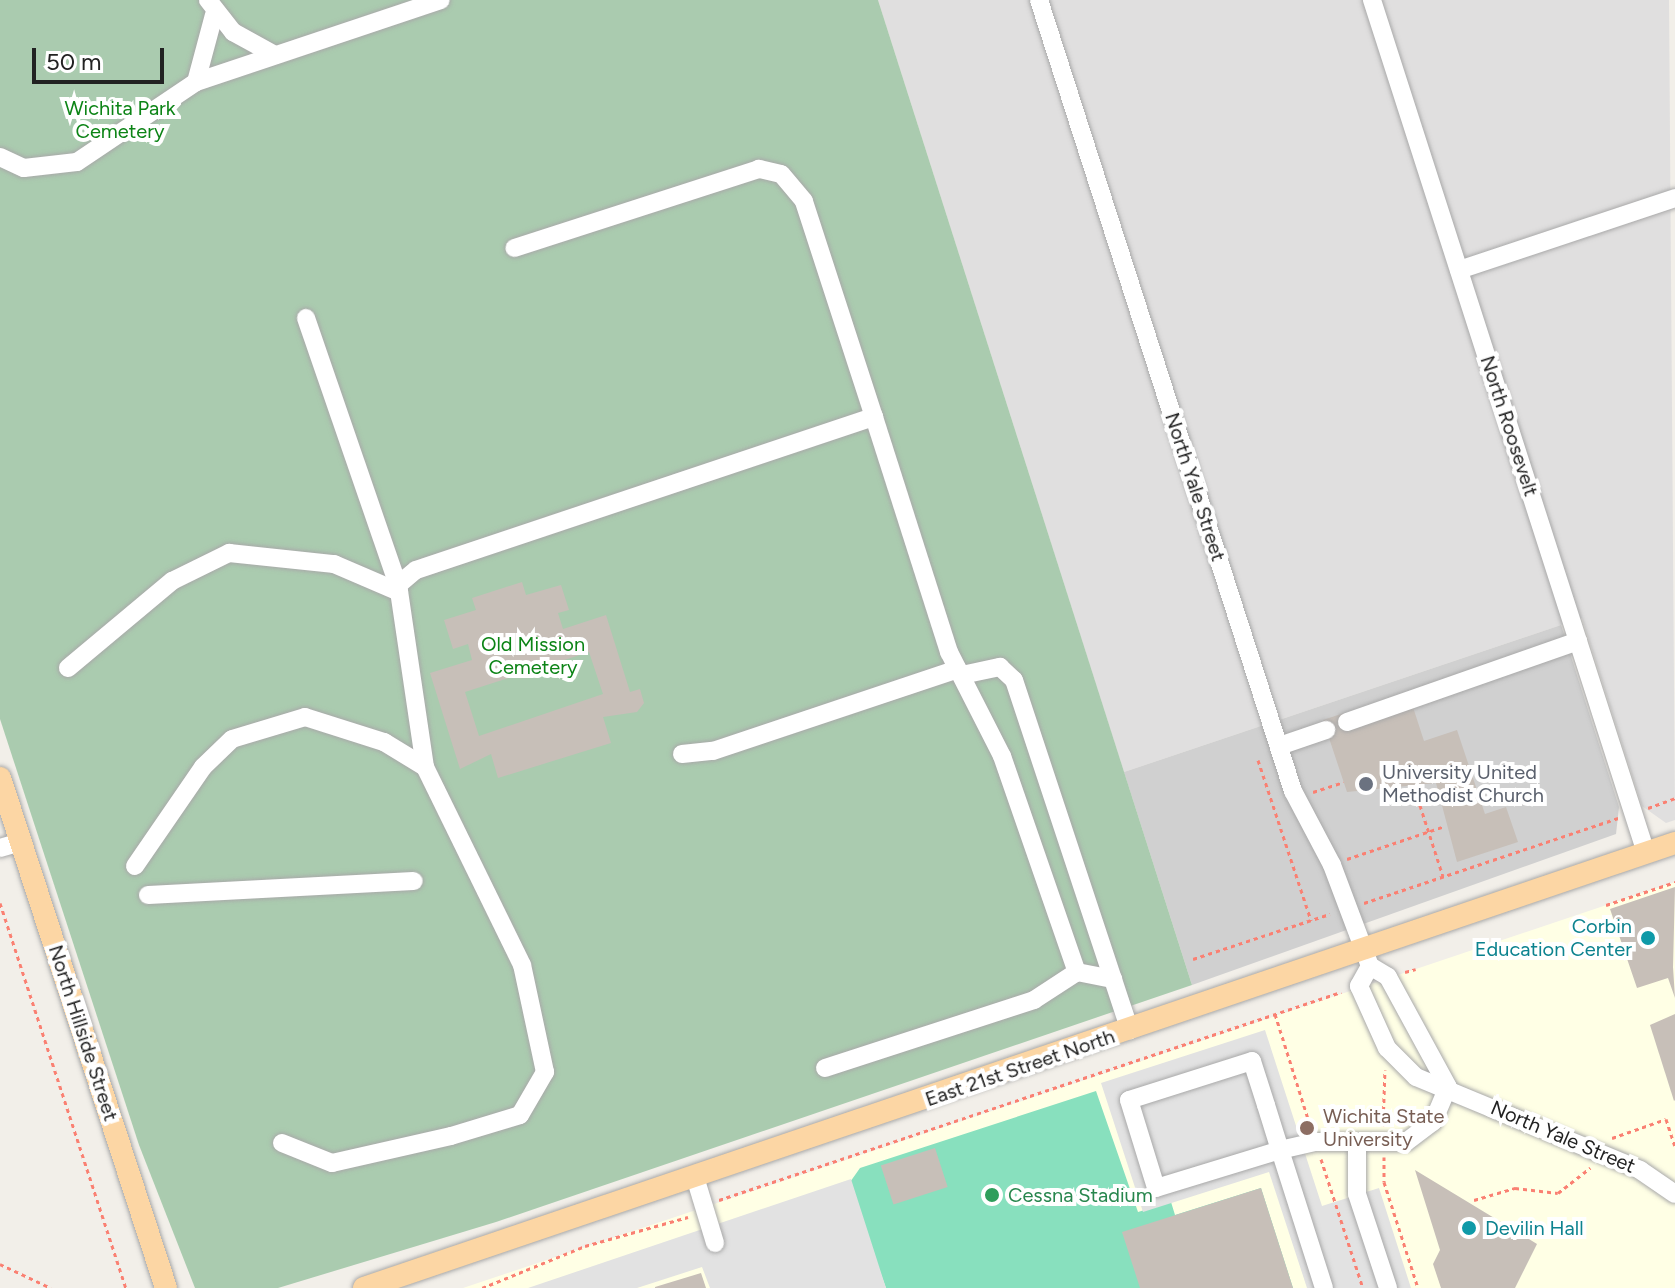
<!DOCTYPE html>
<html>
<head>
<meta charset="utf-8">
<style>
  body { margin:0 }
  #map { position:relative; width:1675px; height:1288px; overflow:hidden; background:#f2efe9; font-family:Figtree,sans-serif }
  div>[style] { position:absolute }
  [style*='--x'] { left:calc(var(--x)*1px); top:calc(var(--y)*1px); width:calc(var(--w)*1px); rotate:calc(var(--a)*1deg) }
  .residential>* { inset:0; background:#e0dfdf }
  .education>* { inset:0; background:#ffffe5 }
  .religious>* { inset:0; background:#d0d0d0 }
  .cemetery>* { inset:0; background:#aacbaf }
  .pitch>* { inset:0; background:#88e0be }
  .parking>* { inset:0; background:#e2e2e2 }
  .building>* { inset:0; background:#c7bfb8; transform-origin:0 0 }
  .path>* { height:3px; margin-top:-1.5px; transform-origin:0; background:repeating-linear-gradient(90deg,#fa8072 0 4px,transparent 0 8px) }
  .roads { filter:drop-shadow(0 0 2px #a9a9a9) drop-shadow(0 0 2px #a9a9a9) }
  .minor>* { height:18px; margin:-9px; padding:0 9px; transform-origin:9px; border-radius:9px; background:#fff }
  .major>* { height:22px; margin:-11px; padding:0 11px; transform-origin:11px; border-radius:11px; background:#fcd6a4 }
  .dots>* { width:22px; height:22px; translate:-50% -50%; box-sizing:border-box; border:4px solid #fff; border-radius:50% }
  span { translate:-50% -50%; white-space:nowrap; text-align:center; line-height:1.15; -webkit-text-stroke:8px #fff; paint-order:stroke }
  .park-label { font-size:20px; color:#0c8416 }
  .street-label { font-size:20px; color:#222 }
  .worship-label { font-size:20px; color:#5b616d }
  .left { translate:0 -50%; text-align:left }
  .culture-label { font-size:20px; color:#0d838f }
  .right { translate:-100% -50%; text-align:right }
  .education-label { font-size:20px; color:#785e54 }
  .leisure-label { font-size:20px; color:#27864d }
  .scale { position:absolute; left:32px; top:48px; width:132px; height:36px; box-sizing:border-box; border:4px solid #222; border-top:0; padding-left:10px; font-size:24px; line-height:28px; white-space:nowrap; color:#222; -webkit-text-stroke:6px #fff; paint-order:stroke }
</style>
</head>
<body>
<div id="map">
  <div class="residential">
    <i style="clip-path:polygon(878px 0,1669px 0,1675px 820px,1666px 823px,1642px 806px,1582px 618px,1124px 772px)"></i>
  </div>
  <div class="education">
    <i style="clip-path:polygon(1675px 882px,1675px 1288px,463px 1288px,1416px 969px)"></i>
  </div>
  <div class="religious">
    <i style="clip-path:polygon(1561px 625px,1619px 807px,1616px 834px,1192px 985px,1124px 772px)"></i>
  </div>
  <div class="cemetery">
    <i style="clip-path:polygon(0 0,878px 0,1192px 985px,496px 1222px,278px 1288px,195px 1288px,139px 1145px,0 719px)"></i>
  </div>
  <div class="pitch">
    <i style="clip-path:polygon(1096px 1091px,1138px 1212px,1171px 1202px,1175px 1215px,1261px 1188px,1293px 1288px,886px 1288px,848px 1185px,860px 1168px)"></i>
  </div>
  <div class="parking">
    <i style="clip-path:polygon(1265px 1030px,1322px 1206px,1379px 1188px,1411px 1288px,1307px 1288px,1269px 1172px,1143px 1212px,1101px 1083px)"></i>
    <i style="clip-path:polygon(851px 1179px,886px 1288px,710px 1288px,702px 1267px,637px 1288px,528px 1288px)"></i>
  </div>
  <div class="building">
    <i style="clip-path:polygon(evenodd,522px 582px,526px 595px,561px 585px,569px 610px,558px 613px,563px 629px,606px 615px,630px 692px,640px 689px,644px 703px,637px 712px,603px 717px,611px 743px,498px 778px,491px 754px,460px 769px,430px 673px,472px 660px,468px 644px,453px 649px,444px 620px,476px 610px,472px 598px,522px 582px,589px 652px,603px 694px,479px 736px,465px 692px,589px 652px)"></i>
    <i style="clip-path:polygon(1412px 704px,1424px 741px,1457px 730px,1485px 814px,1506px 807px,1518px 842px,1457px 862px,1436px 783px,1347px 792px,1323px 720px,1344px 713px,1350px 730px)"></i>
    <i style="clip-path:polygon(1675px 887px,1673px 967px,1675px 998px,1668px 978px,1637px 988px,1610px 909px)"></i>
    <i style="clip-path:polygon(1675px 1014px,1675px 1100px,1674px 1101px,1650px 1025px)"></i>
    <i style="left:935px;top:1148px;width:41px;height:57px;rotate:72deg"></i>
    <i style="clip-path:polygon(1415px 1170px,1537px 1244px,1515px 1288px,1441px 1288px,1433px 1264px,1440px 1250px)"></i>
    <i style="clip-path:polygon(1261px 1188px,1293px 1288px,1140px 1288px,1122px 1232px)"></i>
    <i style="clip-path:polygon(701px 1273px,706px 1288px,655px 1288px,655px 1287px)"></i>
  </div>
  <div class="path">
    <i style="--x:1258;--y:760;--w:169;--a:71.7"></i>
    <i style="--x:1415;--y:790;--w:90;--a:72"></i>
    <i style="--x:1313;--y:792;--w:32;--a:-18"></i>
    <i style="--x:1648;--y:808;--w:29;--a:-20"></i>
    <i style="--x:1347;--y:859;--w:103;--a:-18.6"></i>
    <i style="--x:0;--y:903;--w:405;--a:71.9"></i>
    <i style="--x:1364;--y:903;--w:268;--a:-18.5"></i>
    <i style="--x:1606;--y:905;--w:73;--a:-18.4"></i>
    <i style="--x:1193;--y:959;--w:144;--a:-18.2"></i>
    <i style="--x:1405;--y:972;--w:11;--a:-15"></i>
    <i style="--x:1275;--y:1014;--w:116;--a:72.5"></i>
    <i style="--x:1383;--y:1126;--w:56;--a:-88"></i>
    <i style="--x:1612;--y:1138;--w:57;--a:-19.4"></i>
    <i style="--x:1666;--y:1119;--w:28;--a:72"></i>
    <i style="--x:1384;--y:1157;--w:25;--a:90"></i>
    <i style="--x:1384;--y:1182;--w:111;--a:72.2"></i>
    <i style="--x:1321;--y:1159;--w:136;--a:72"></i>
    <i style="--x:719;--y:1200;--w:656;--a:-18.49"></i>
    <i style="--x:1474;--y:1200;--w:43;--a:-16.3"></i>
    <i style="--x:1515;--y:1188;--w:43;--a:6.6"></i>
    <i style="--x:1558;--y:1193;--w:41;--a:-38"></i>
    <i style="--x:0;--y:1264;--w:56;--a:25.2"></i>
    <i style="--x:482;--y:1288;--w:111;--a:-22.2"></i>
    <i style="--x:585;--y:1246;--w:107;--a:-15.7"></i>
  </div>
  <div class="roads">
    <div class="minor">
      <i style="--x:208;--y:0;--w:41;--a:52"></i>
      <i style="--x:233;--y:32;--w:48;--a:28.7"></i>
      <i style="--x:1039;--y:0;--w:831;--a:72.2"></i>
      <i style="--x:1293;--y:791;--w:84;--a:62.2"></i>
      <i style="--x:1332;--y:865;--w:108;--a:69.4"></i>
      <i style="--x:1370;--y:966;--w:21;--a:31"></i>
      <i style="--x:1388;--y:977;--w:125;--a:61.4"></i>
      <i style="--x:1372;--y:0;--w:896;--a:72.19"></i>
      <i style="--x:196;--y:82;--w:69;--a:-75"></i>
      <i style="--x:0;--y:157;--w:26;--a:25"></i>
      <i style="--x:24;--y:168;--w:53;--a:-6.5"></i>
      <i style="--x:77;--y:162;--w:143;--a:-33.9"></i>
      <i style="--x:196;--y:82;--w:258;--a:-18.5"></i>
      <i style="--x:1459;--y:270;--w:228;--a:-18.4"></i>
      <i style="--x:306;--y:318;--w:282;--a:71"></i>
      <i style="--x:874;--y:417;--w:247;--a:72.3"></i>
      <i style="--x:949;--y:652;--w:117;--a:63"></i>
      <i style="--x:1002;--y:756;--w:229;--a:70.9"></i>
      <i style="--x:1077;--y:972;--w:37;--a:11"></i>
      <i style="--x:68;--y:668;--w:136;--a:-39.9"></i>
      <i style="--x:172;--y:581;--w:64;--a:-26.2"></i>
      <i style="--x:229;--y:553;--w:106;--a:6"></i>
      <i style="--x:334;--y:564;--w:71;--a:23.3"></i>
      <i style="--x:962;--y:675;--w:39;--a:-12"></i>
      <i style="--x:1000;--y:667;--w:19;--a:43"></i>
      <i style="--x:1014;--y:680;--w:369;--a:71.7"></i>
      <i style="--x:1347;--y:722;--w:245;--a:-19.3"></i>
      <i style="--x:1279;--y:746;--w:50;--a:-18.8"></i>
      <i style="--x:682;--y:754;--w:31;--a:-6"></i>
      <i style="--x:713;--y:751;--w:258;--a:-18.5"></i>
      <i style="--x:0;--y:848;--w:22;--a:-16"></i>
      <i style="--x:135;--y:866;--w:120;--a:-55.5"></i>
      <i style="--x:203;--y:767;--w:40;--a:-44"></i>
      <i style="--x:232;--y:739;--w:76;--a:-16.8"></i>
      <i style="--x:305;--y:717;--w:83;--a:17.6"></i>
      <i style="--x:384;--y:742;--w:48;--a:31.4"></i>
      <i style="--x:148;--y:895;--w:266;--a:-3"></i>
      <i style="--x:1370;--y:966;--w:23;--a:119"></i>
      <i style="--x:1359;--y:986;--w:68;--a:65.7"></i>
      <i style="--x:1387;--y:1048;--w:41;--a:45"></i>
      <i style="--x:1416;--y:1077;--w:243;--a:22.5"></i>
      <i style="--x:1640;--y:1170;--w:42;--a:34.4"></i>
      <i style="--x:825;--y:1068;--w:220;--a:-18"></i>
      <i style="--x:1034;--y:1000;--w:51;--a:-33.1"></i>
      <i style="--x:282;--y:1143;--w:54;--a:21.8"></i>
      <i style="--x:332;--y:1163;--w:122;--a:-12.8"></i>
      <i style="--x:451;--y:1136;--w:72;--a:-16.9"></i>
      <i style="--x:520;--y:1115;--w:50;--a:-59.8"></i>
      <i style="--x:545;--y:1072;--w:109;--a:-102.1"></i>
      <i style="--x:522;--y:965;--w:220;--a:-116.1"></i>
      <i style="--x:425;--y:767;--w:184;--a:-98.4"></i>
      <i style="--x:398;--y:585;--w:23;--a:-40"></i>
      <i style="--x:416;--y:570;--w:483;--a:-18.5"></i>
      <i style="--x:874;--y:417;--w:227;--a:-108"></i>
      <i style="--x:804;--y:201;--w:35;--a:-130"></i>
      <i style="--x:781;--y:174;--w:23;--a:-167"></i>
      <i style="--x:759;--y:169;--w:257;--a:162.1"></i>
      <i style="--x:1357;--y:1145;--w:49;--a:90"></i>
      <i style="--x:1357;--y:1194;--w:99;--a:71.7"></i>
      <i style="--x:695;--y:1177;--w:69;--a:73.1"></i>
      <i style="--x:1324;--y:1288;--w:145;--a:-107.7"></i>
      <i style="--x:1280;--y:1150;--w:47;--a:-107.3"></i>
      <i style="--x:1266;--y:1105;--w:46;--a:-107.7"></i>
      <i style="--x:1252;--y:1061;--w:129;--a:162.4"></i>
      <i style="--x:1129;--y:1100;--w:92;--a:72.9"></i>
      <i style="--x:1156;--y:1188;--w:130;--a:-17"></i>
      <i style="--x:1280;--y:1150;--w:37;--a:-13"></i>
      <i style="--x:1316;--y:1142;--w:90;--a:0"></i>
      <i style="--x:1406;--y:1142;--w:34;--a:-37"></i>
      <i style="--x:1433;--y:1122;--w:38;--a:-67"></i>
    </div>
    <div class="major">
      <i style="--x:0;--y:778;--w:536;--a:71.97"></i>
      <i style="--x:364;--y:1288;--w:1384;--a:-18.75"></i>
    </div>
  </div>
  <div class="dots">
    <i style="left:1366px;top:784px;background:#6b7280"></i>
    <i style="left:1648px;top:938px;background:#0f9aa8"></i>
    <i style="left:1307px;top:1128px;background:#8d6e63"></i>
    <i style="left:992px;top:1195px;background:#2e9e5b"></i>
    <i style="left:1469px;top:1228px;background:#0f9aa8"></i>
  </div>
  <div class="park-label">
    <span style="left:120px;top:120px">Wichita Park<br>Cemetery</span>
    <span style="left:533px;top:656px">Old Mission<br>Cemetery</span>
  </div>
  <div class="street-label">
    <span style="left:1509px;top:426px;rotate:72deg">North Roosevelt</span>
    <span style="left:1195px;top:487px;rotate:72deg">North Yale Street</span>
    <span style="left:83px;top:1033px;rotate:72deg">North Hillside Street</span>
    <span style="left:1020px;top:1068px;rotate:-19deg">East 21st Street North</span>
    <span style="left:1563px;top:1137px;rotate:23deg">North Yale Street</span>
  </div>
  <div class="worship-label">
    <span class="left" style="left:1382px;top:784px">University United<br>Methodist Church</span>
  </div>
  <div class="culture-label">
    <span class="right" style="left:1632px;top:938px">Corbin<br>Education Center</span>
    <span class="left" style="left:1485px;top:1228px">Devilin Hall</span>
  </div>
  <div class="education-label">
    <span class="left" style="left:1323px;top:1128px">Wichita State<br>University</span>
  </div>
  <div class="leisure-label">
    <span class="left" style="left:1008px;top:1195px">Cessna Stadium</span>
  </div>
  <div class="scale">50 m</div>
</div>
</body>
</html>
